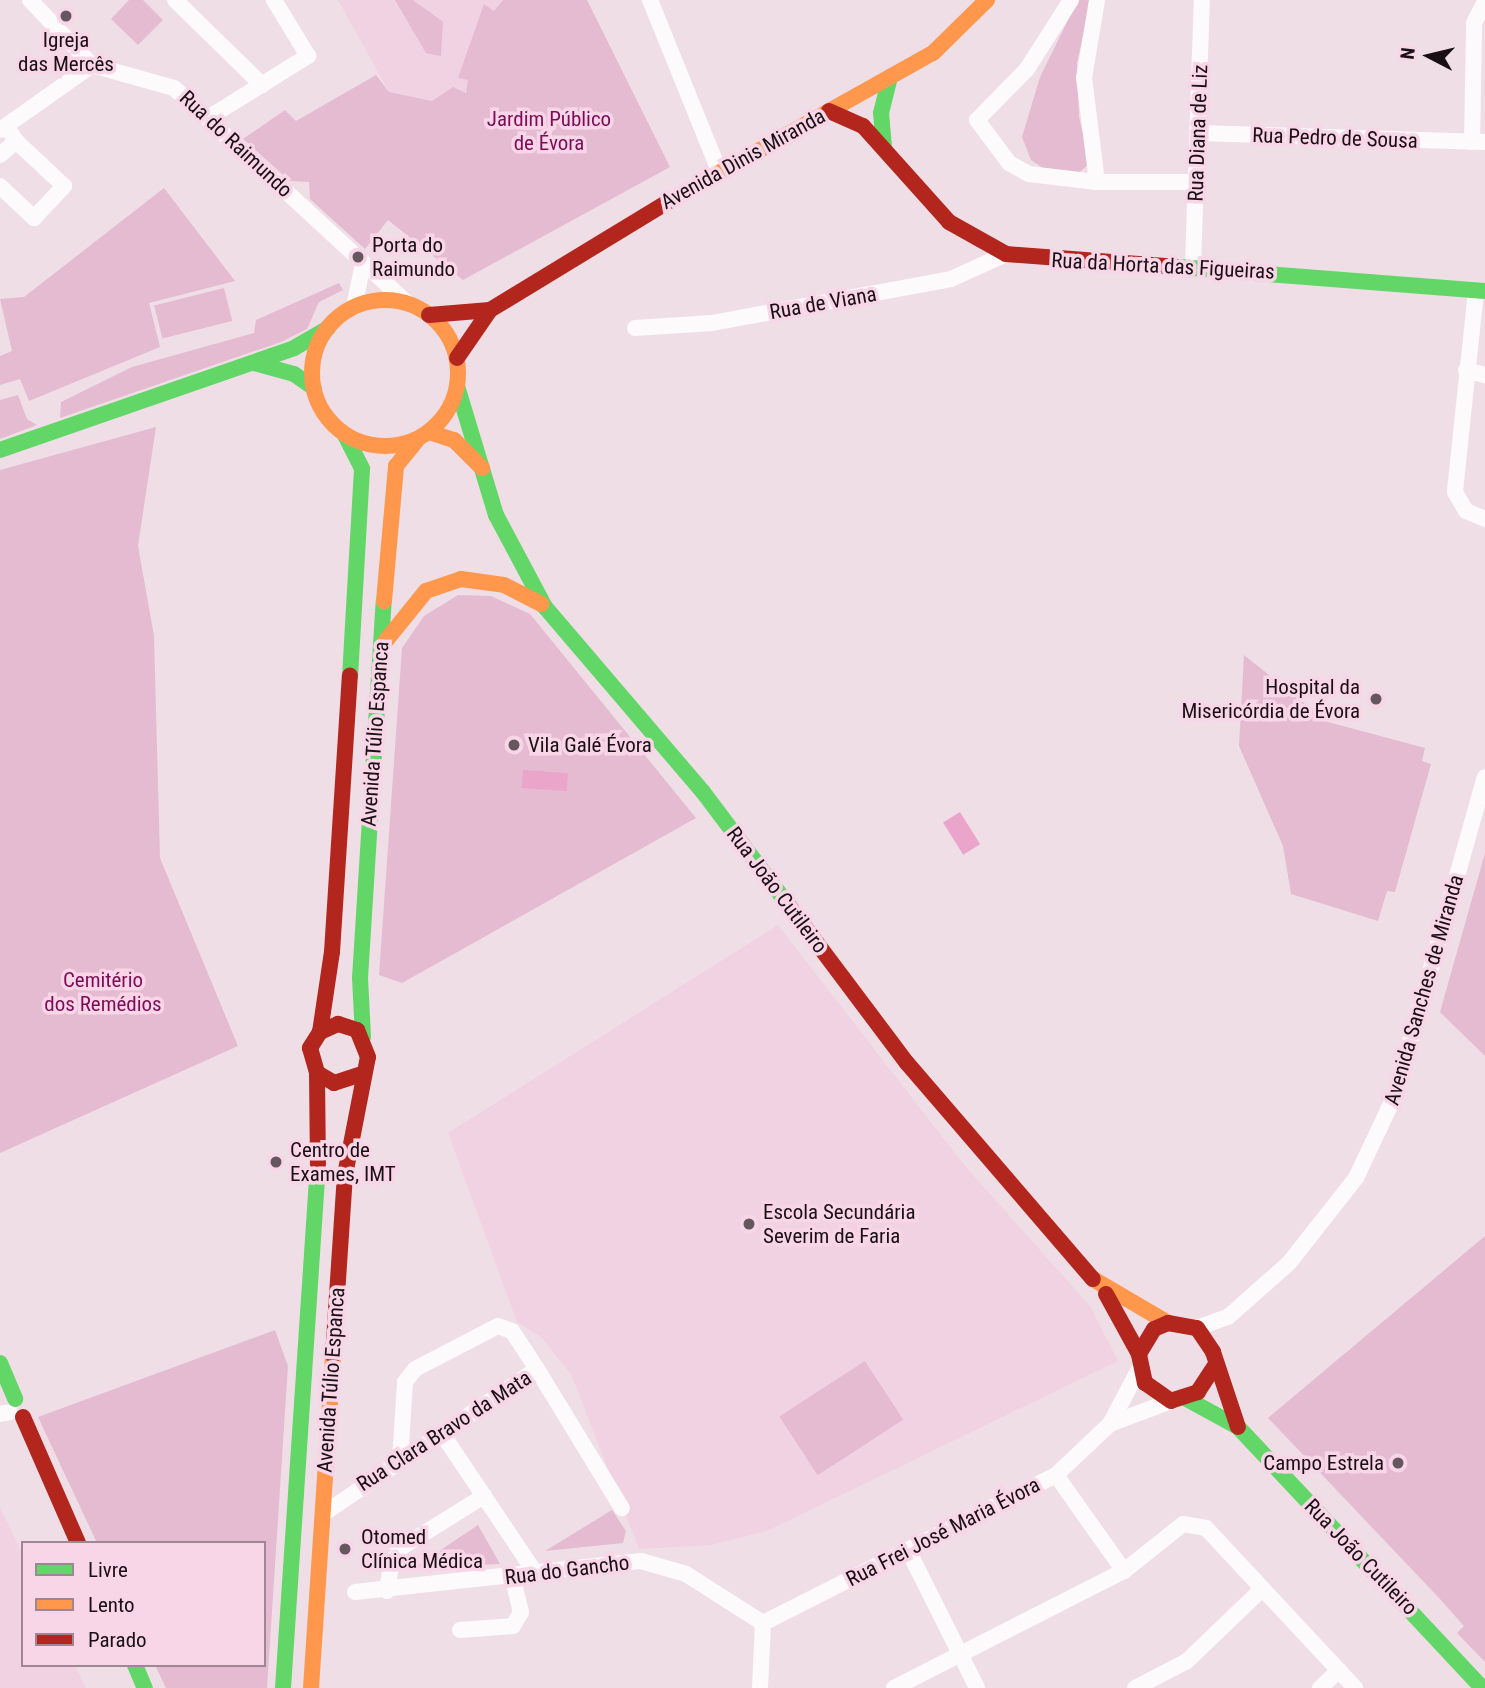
<!DOCTYPE html>
<html>
<head>
<meta charset="utf-8">
<style>
  body { margin:0 }
  #map { position:relative; width:1485px; height:1688px; overflow:hidden; background:#f0dee7; font-family:"Roboto Condensed",sans-serif }
  div>[style] { position:absolute }
  [style*='--x'] { left:calc(var(--x)*1px); top:calc(var(--y)*1px); width:calc(var(--w)*1px); rotate:calc(var(--a)*1deg) }
  .built>* { inset:0; background:#f1d2e2 }
  .green>* { inset:0; background:#e4bbd0; transform-origin:0 0 }
  .water>* { inset:0; background:#eba4ca; transform-origin:0 0 }
  .street>* { height:16px; margin:-8px; padding:0 8px; transform-origin:8px; border-radius:8px; background:#fdfafb }
  .fast>* { height:16px; margin:-8px; padding:0 8px; transform-origin:8px; border-radius:8px; background:#63d668 }
  .slow>* { height:16px; margin:-8px; padding:0 8px; transform-origin:8px; border-radius:8px; background:#ff974d }
  .slow>.ring { margin:-8px; padding:0; box-sizing:content-box; background:none; border:16px solid #ff974d; border-radius:50% }
  .jam>* { height:16px; margin:-8px; padding:0 8px; transform-origin:8px; border-radius:8px; background:#b3261e }
  .dots>* { width:19px; height:19px; translate:-50% -50%; box-sizing:border-box; border:4px solid #f8d6e7; border-radius:50% }
  span { translate:-50% -50%; white-space:nowrap; text-align:center; line-height:1.15; -webkit-text-stroke:7px #f8d6e7; paint-order:stroke }
  .poi-label { font-size:21px; color:#190f14 }
  .left { translate:0 -50%; text-align:left }
  .right { translate:-100% -50%; text-align:right }
  .park-label { font-size:21px; color:#7d0c57 }
  .street-label { font-size:21px; color:#190f14 }
  .legend { position:absolute; left:21px; top:1541px; width:245px; height:126px; box-sizing:border-box; background:#f8d6e7; border:2px solid #9f8693; margin:0; padding:9px 12px; list-style:none; font-size:21px; color:#190f14 }
  .legend li { display:flex; align-items:center; gap:14px; height:35px }
  .legend b { width:35px; border:2px solid #9f8693 }
  .north { position:absolute; left:1394px; top:21px; width:70px; height:70px; -webkit-text-stroke:5px #f8d6e7; paint-order:stroke; rotate:277deg; font-size:19px; font-weight:700; line-height:28px; text-align:center; color:#190f14 }
  .north::after { content:''; display:block; margin:auto; width:24px; height:32px; background:#190f14; clip-path:polygon(50% 0,100% 100%,50% 72%,0 100%) }
</style>
</head>
<body>
<div id="map">
  <div class="built">
    <i style="clip-path:polygon(338px 0,503px 0,503px 1px,494px 11px,485px 7px,459px 77px,468px 80px,468px 91px,460px 94px,453px 87px,432px 101px,389px 92px)"></i>
    <i style="clip-path:polygon(778px 925px,965px 1166px,1090px 1306px,1118px 1361px,767px 1531px,710px 1545px,639px 1549px,571px 1374px,541px 1337px,517px 1322px,448px 1133px)"></i>
    <i style="clip-path:polygon(0 1507px,23px 1555px,23px 1665px,75px 1665px,86px 1688px,0 1688px)"></i>
  </div>
  <div class="green">
    <i style="clip-path:polygon(129px 0,143px 0,163px 20px,138px 45px,111px 19px)"></i>
    <i style="clip-path:polygon(395px 0,413px 0,443px 22px,441px 56px,426px 53px)"></i>
    <i style="clip-path:polygon(503px 0,587px 0,670px 167px,463px 280px,388px 220px,365px 249px,310px 199px,309px 182px,290px 181px,243px 139px,285px 110px,296px 121px,376px 75px,389px 92px,432px 101px,453px 87px,466px 93px,468px 80px,458px 78px,484px 4px,494px 11px)"></i>
    <i style="clip-path:polygon(1078px 0,1091px 0,1077px 63px,1079px 117px,1090px 163px,1075px 176px,1052px 174px,1031px 160px,1022px 137px,1040px 77px)"></i>
    <i style="clip-path:polygon(164px 188px,235px 281px,149px 303px,160px 347px,29px 401px,20px 379px,0 385px,0 356px,12px 351px,0 299px,24px 297px)"></i>
    <i style="clip-path:polygon(339px 283px,343px 290px,319px 302px,307px 329px,281px 342px,60px 418px,61px 402px,132px 367px,254px 333px,256px 320px)"></i>
    <i style="left:224px;top:288px;width:34px;height:72px;rotate:76deg"></i>
    <i style="clip-path:polygon(18px 395px,27px 419px,37px 425px,0 439px,0 400px)"></i>
    <i style="clip-path:polygon(156px 427px,138px 546px,154px 636px,160px 858px,238px 1046px,0 1153px,0 470px)"></i>
    <i style="clip-path:polygon(458px 595px,491px 596px,530px 614px,696px 818px,402px 983px,379px 975px,402px 648px,424px 616px)"></i>
    <i style="clip-path:polygon(1244px 655px,1328px 722px,1425px 748px,1422px 761px,1431px 764px,1395px 892px,1387px 891px,1378px 921px,1291px 894px,1283px 846px,1239px 746px)"></i>
    <i style="clip-path:polygon(1485px 853px,1485px 1056px,1440px 1012px)"></i>
    <i style="clip-path:polygon(1485px 1236px,1485px 1662px,1457px 1633px,1464px 1626px,1440px 1599px,1268px 1418px)"></i>
    <i style="clip-path:polygon(275px 1330px,288px 1366px,267px 1688px,166px 1688px,155px 1665px,264px 1665px,264px 1543px,97px 1543px,38px 1417px)"></i>
    <i style="left:865px;top:1361px;width:70px;height:102px;rotate:57deg"></i>
    <i style="clip-path:polygon(612px 1510px,626px 1531px,623px 1543px,545px 1551px)"></i>
    <i style="clip-path:polygon(478px 1525px,500px 1564px,414px 1568px)"></i>
  </div>
  <div class="water">
    <i style="left:523px;top:770px;width:45px;height:18px;rotate:4deg"></i>
    <i style="left:960px;top:812px;width:38px;height:20px;rotate:58deg"></i>
  </div>
  <div class="street">
    <i style="--x:30;--y:0;--w:90;--a:46.4"></i>
    <i style="--x:92;--y:65;--w:85;--a:15.7"></i>
    <i style="--x:174;--y:88;--w:317;--a:42.7"></i>
    <i style="--x:175;--y:0;--w:122;--a:44.3"></i>
    <i style="--x:650;--y:0;--w:184;--a:68"></i>
    <i style="--x:1071;--y:0;--w:82;--a:122.5"></i>
    <i style="--x:1027;--y:69;--w:71;--a:134.4"></i>
    <i style="--x:977;--y:120;--w:54;--a:53.3"></i>
    <i style="--x:1009;--y:163;--w:23;--a:29"></i>
    <i style="--x:1029;--y:174;--w:68;--a:6.7"></i>
    <i style="--x:1097;--y:182;--w:105;--a:-97.1"></i>
    <i style="--x:1084;--y:78;--w:79;--a:-80.5"></i>
    <i style="--x:208;--y:118;--w:118;--a:-31.8"></i>
    <i style="--x:308;--y:56;--w:66;--a:-121.3"></i>
    <i style="--x:0;--y:130;--w:113;--a:-35.2"></i>
    <i style="--x:1198;--y:133;--w:287;--a:1.8"></i>
    <i style="--x:1472;--y:142;--w:119;--a:-89"></i>
    <i style="--x:1474;--y:23;--w:25;--a:-63"></i>
    <i style="--x:0;--y:155;--w:21;--a:-41"></i>
    <i style="--x:16;--y:141;--w:9;--a:-122"></i>
    <i style="--x:1097;--y:182;--w:100;--a:0"></i>
    <i style="--x:0;--y:186;--w:47;--a:43.3"></i>
    <i style="--x:34;--y:218;--w:44;--a:-46.8"></i>
    <i style="--x:64;--y:186;--w:66;--a:-136.8"></i>
    <i style="--x:1193;--y:265;--w:265;--a:-88.1"></i>
    <i style="--x:1476;--y:291;--w:202;--a:96"></i>
    <i style="--x:1455;--y:492;--w:22;--a:60"></i>
    <i style="--x:1466;--y:511;--w:21;--a:23"></i>
    <i style="--x:354;--y:307;--w:44;--a:-78.2"></i>
    <i style="--x:635;--y:328;--w:77;--a:-3.7"></i>
    <i style="--x:712;--y:323;--w:243;--a:-10.4"></i>
    <i style="--x:951;--y:279;--w:60;--a:-24.4"></i>
    <i style="--x:1466;--y:370;--w:20;--a:15"></i>
    <i style="--x:1197;--y:1328;--w:33;--a:-20"></i>
    <i style="--x:1228;--y:1317;--w:81;--a:-41.5"></i>
    <i style="--x:1289;--y:1263;--w:108;--a:-51.8"></i>
    <i style="--x:1356;--y:1178;--w:94;--a:-64.8"></i>
    <i style="--x:1396;--y:1093;--w:328;--a:-74.3"></i>
    <i style="--x:0;--y:1414;--w:10;--a:-11"></i>
    <i style="--x:1110;--y:1424;--w:65;--a:-20.7"></i>
    <i style="--x:443;--y:1435;--w:164;--a:56.2"></i>
    <i style="--x:400;--y:1460;--w:78;--a:-86.3"></i>
    <i style="--x:405;--y:1382;--w:16;--a:-52"></i>
    <i style="--x:415;--y:1369;--w:93;--a:-27.4"></i>
    <i style="--x:498;--y:1326;--w:15;--a:20"></i>
    <i style="--x:512;--y:1331;--w:45;--a:56.7"></i>
    <i style="--x:1056;--y:1475;--w:118;--a:54.7"></i>
    <i style="--x:323;--y:1514;--w:258;--a:-34.1"></i>
    <i style="--x:537;--y:1369;--w:163;--a:58.6"></i>
    <i style="--x:908;--y:1550;--w:154;--a:63.4"></i>
    <i style="--x:387;--y:1591;--w:33;--a:-81"></i>
    <i style="--x:392;--y:1558;--w:15;--a:-48"></i>
    <i style="--x:402;--y:1547;--w:97;--a:-31.9"></i>
    <i style="--x:355;--y:1592;--w:288;--a:-6.2"></i>
    <i style="--x:641;--y:1561;--w:47;--a:16.1"></i>
    <i style="--x:686;--y:1574;--w:91;--a:32.5"></i>
    <i style="--x:763;--y:1623;--w:328;--a:-26.8"></i>
    <i style="--x:1056;--y:1475;--w:74;--a:-43.4"></i>
    <i style="--x:1110;--y:1424;--w:62;--a:-62.2"></i>
    <i style="--x:460;--y:1630;--w:53;--a:-4.3"></i>
    <i style="--x:513;--y:1626;--w:16;--a:-60"></i>
    <i style="--x:521;--y:1612;--w:37;--a:-104"></i>
    <i style="--x:760;--y:1688;--w:65;--a:-87.4"></i>
    <i style="--x:894;--y:1688;--w:258;--a:-27"></i>
    <i style="--x:1124;--y:1571;--w:75;--a:-38.5"></i>
    <i style="--x:1183;--y:1524;--w:23;--a:10"></i>
    <i style="--x:1206;--y:1528;--w:219;--a:47"></i>
    <i style="--x:1135;--y:1688;--w:59;--a:-27.4"></i>
    <i style="--x:1187;--y:1661;--w:104;--a:-43.8"></i>
    <i style="--x:1320;--y:1688;--w:26;--a:-43"></i>
  </div>
  <div class="fast">
    <i style="--x:884;--y:147;--w:34;--a:-95"></i>
    <i style="--x:881;--y:113;--w:37;--a:-76"></i>
    <i style="--x:1179;--y:267;--w:307;--a:4.5"></i>
    <i style="--x:254;--y:363;--w:41;--a:15.4"></i>
    <i style="--x:294;--y:374;--w:24;--a:35"></i>
    <i style="--x:457;--y:386;--w:135;--a:73.2"></i>
    <i style="--x:496;--y:515;--w:104;--a:62"></i>
    <i style="--x:545;--y:607;--w:243;--a:49.5"></i>
    <i style="--x:703;--y:792;--w:143;--a:53"></i>
    <i style="--x:345;--y:435;--w:38;--a:63"></i>
    <i style="--x:362;--y:469;--w:207;--a:93.3"></i>
    <i style="--x:0;--y:450;--w:311;--a:-19.1"></i>
    <i style="--x:294;--y:348;--w:39;--a:-30"></i>
    <i style="--x:363;--y:1037;--w:59;--a:-92.9"></i>
    <i style="--x:360;--y:978;--w:378;--a:-86.4"></i>
    <i style="--x:0;--y:1363;--w:39;--a:67"></i>
    <i style="--x:1185;--y:1398;--w:60;--a:28.7"></i>
    <i style="--x:1238;--y:1427;--w:357;--a:46.9"></i>
    <i style="--x:135;--y:1665;--w:25;--a:67"></i>
    <i style="--x:283;--y:1688;--w:525;--a:-86.18"></i>
  </div>
  <div class="slow">
    <i style="--x:676;--y:197;--w:295;--a:-29.3"></i>
    <i style="--x:933;--y:53;--w:76;--a:-44.5"></i>
    <i class="ring" style="left:312px;top:300px;width:130px;height:130px"></i>
    <i style="--x:429;--y:432;--w:26;--a:18"></i>
    <i style="--x:454;--y:440;--w:40;--a:45"></i>
    <i style="--x:384;--y:601;--w:136;--a:-84.9"></i>
    <i style="--x:396;--y:466;--w:33;--a:-51"></i>
    <i style="--x:384;--y:643;--w:67;--a:-51.1"></i>
    <i style="--x:426;--y:591;--w:37;--a:-19"></i>
    <i style="--x:461;--y:579;--w:43;--a:7.9"></i>
    <i style="--x:504;--y:585;--w:42;--a:27.2"></i>
    <i style="--x:1093;--y:1279;--w:87;--a:30.4"></i>
    <i style="--x:311;--y:1688;--w:334;--a:-86.2"></i>
  </div>
  <div class="jam">
    <i style="--x:829;--y:111;--w:37;--a:24"></i>
    <i style="--x:863;--y:126;--w:129;--a:48.1"></i>
    <i style="--x:949;--y:222;--w:65;--a:29.3"></i>
    <i style="--x:1006;--y:254;--w:173;--a:4.3"></i>
    <i style="--x:429;--y:315;--w:61;--a:-4.7"></i>
    <i style="--x:490;--y:310;--w:218;--a:-31.3"></i>
    <i style="--x:457;--y:358;--w:58;--a:-55.5"></i>
    <i style="--x:789;--y:906;--w:196;--a:53.1"></i>
    <i style="--x:907;--y:1063;--w:285;--a:49.3"></i>
    <i style="--x:320;--y:1032;--w:81;--a:-81.5"></i>
    <i style="--x:332;--y:952;--w:277;--a:-86.3"></i>
    <i style="--x:317;--y:1073;--w:91;--a:89.4"></i>
    <i style="--x:1106;--y:1294;--w:68;--a:61.2"></i>
    <i style="--x:333;--y:1355;--w:180;--a:-86.2"></i>
    <i style="--x:345;--y:1175;--w:120;--a:-79"></i>
    <i style="--x:368;--y:1057;--w:29;--a:-112"></i>
    <i style="--x:357;--y:1030;--w:20;--a:-162"></i>
    <i style="--x:338;--y:1024;--w:20;--a:156"></i>
    <i style="--x:320;--y:1032;--w:19;--a:122"></i>
    <i style="--x:310;--y:1048;--w:26;--a:74"></i>
    <i style="--x:317;--y:1073;--w:20;--a:30"></i>
    <i style="--x:334;--y:1083;--w:28;--a:-18"></i>
    <i style="--x:1214;--y:1367;--w:30;--a:123"></i>
    <i style="--x:1198;--y:1392;--w:28;--a:162"></i>
    <i style="--x:1171;--y:1401;--w:32;--a:-145"></i>
    <i style="--x:1145;--y:1383;--w:30;--a:-102"></i>
    <i style="--x:1139;--y:1354;--w:29;--a:-59"></i>
    <i style="--x:1154;--y:1329;--w:15;--a:-23"></i>
    <i style="--x:1168;--y:1323;--w:29;--a:10"></i>
    <i style="--x:1197;--y:1328;--w:29;--a:56"></i>
    <i style="--x:1213;--y:1352;--w:79;--a:71.6"></i>
    <i style="--x:23;--y:1417;--w:137;--a:66.4"></i>
  </div>
  <div class="dots">
    <i style="left:66px;top:16px;background:#64575e"></i>
    <i style="left:358px;top:257px;background:#64575e"></i>
    <i style="left:1376px;top:699px;background:#64575e"></i>
    <i style="left:514px;top:745px;background:#64575e"></i>
    <i style="left:276px;top:1162px;background:#64575e"></i>
    <i style="left:749px;top:1224px;background:#64575e"></i>
    <i style="left:1398px;top:1463px;background:#64575e"></i>
    <i style="left:345px;top:1549px;background:#64575e"></i>
  </div>
  <div class="poi-label">
    <span style="left:66px;top:52px">Igreja<br>das Mercês</span>
    <span class="left" style="left:372px;top:257px">Porta do<br>Raimundo</span>
    <span class="right" style="left:1360px;top:699px">Hospital da<br>Misericórdia de Évora</span>
    <span class="left" style="left:528px;top:745px">Vila Galé Évora</span>
    <span class="left" style="left:290px;top:1162px">Centro de<br>Exames, IMT</span>
    <span class="left" style="left:763px;top:1224px">Escola Secundária<br>Severim de Faria</span>
    <span class="right" style="left:1384px;top:1463px">Campo Estrela</span>
    <span class="left" style="left:361px;top:1549px">Otomed<br>Clínica Médica</span>
  </div>
  <div class="park-label">
    <span style="left:549px;top:131px">Jardim Público<br>de Évora</span>
    <span style="left:103px;top:992px">Cemitério<br>dos Remédios</span>
  </div>
  <div class="street-label">
    <span style="left:1198px;top:133px;rotate:-88deg">Rua Diana de Liz</span>
    <span style="left:1335px;top:138px;rotate:2deg">Rua Pedro de Sousa</span>
    <span style="left:236px;top:144px;rotate:43deg">Rua do Raimundo</span>
    <span style="left:743px;top:159px;rotate:-29deg">Avenida Dinis Miranda</span>
    <span style="left:1163px;top:266px;rotate:3deg">Rua da Horta das Figueiras</span>
    <span style="left:823px;top:303px;rotate:-10deg">Rua de Viana</span>
    <span style="left:375px;top:734px;rotate:-86deg">Avenida Túlio Espanca</span>
    <span style="left:777px;top:890px;rotate:53deg">Rua João Cutileiro</span>
    <span style="left:1424px;top:990px;rotate:-74deg">Avenida Sanches de Miranda</span>
    <span style="left:331px;top:1380px;rotate:-86deg">Avenida Túlio Espanca</span>
    <span style="left:444px;top:1431px;rotate:-33deg">Rua Clara Bravo da Mata</span>
    <span style="left:943px;top:1532px;rotate:-27deg">Rua Frei José Maria Évora</span>
    <span style="left:1361px;top:1557px;rotate:46deg">Rua João Cutileiro</span>
    <span style="left:567px;top:1570px;rotate:-7deg">Rua do Gancho</span>
  </div>
  <ul class="legend">
  <li><b style="height:9px;background:#63d668"></b>Livre</li>
  <li><b style="height:9px;background:#ff974d"></b>Lento</li>
  <li><b style="height:9px;background:#b3261e"></b>Parado</li>
  </ul>
  <div class="north">N</div>
</div>
</body>
</html>
